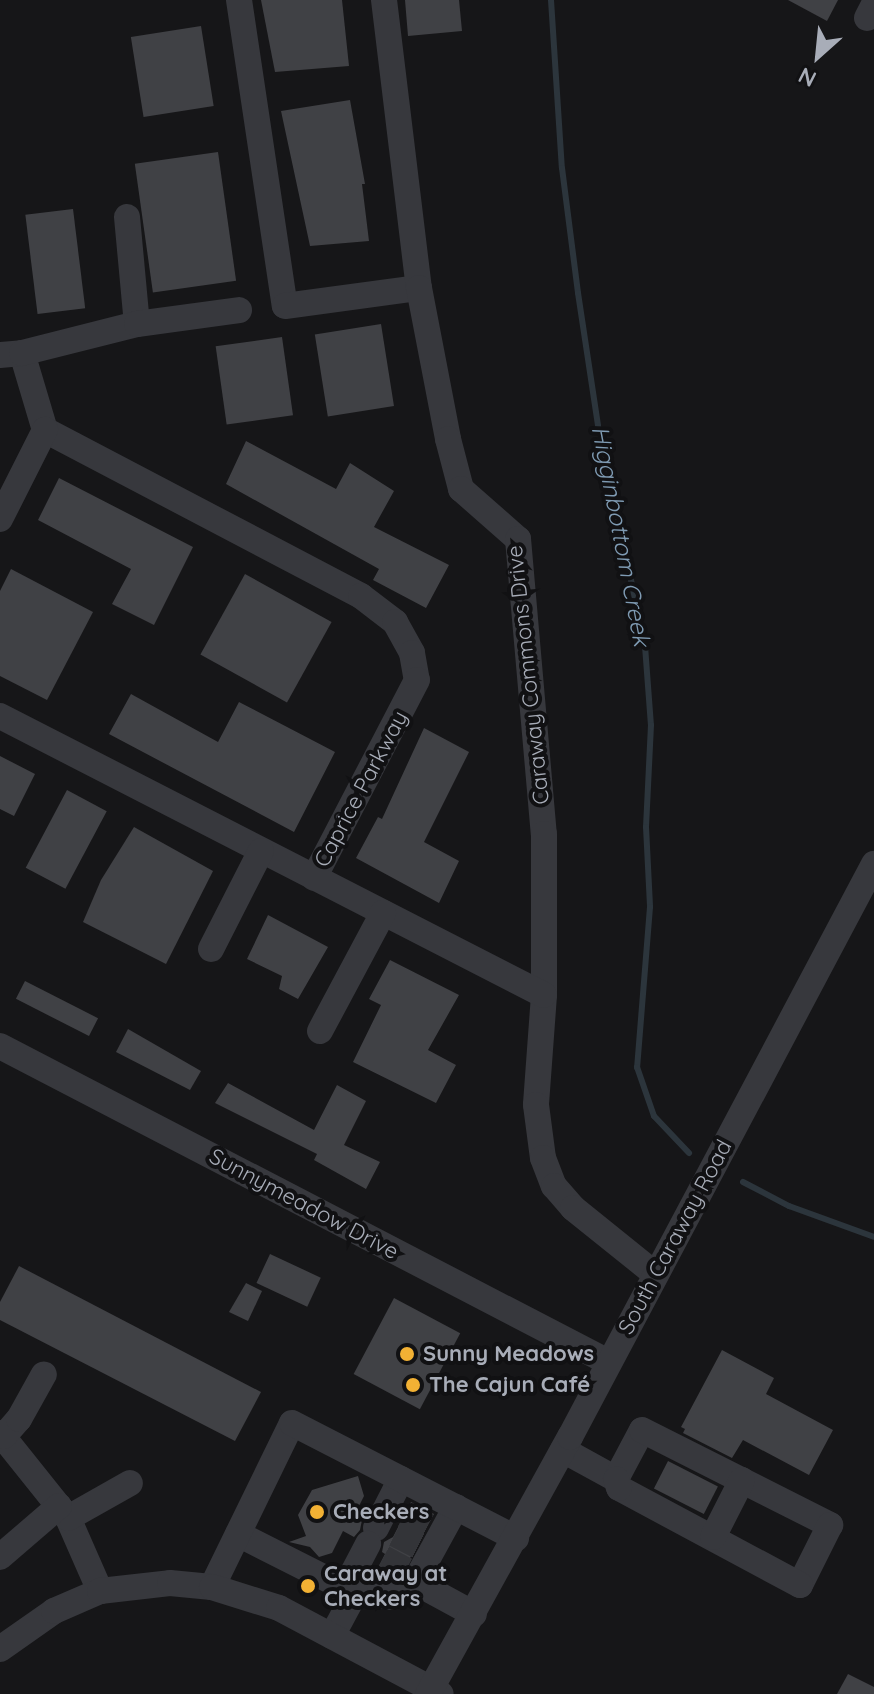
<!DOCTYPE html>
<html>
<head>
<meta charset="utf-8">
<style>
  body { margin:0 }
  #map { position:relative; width:874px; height:1694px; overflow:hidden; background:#161618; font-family:Quicksand,sans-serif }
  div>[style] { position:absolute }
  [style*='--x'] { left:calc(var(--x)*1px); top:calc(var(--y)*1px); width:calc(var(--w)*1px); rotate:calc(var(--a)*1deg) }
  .stream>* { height:6px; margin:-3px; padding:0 3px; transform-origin:3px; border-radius:3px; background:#2c353c }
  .building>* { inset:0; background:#404145; transform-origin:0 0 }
  .minor-tunnel>* { height:26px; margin-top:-13px; transform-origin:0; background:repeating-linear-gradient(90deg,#333438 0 26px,transparent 0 39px) }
  .minor>* { height:26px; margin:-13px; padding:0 13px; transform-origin:13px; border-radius:13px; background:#37383d }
  .dots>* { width:22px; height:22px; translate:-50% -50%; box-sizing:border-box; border:4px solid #111113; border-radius:50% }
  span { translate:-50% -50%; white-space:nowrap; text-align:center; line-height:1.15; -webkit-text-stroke:8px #111113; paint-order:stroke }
  .street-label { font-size:22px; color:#a8adb8 }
  .poi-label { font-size:22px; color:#a8adb8; font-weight:700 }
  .left { translate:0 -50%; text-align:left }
  .water-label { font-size:24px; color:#7f9bb3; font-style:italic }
  .north { position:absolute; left:778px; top:16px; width:80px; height:80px; -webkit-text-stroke:6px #111113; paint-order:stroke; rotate:207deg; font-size:22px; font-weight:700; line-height:32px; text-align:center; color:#a8adb8 }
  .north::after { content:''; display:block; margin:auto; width:28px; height:36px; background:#a8adb8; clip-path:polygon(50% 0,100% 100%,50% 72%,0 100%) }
</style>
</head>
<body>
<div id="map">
  <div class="stream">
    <i style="--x:551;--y:0;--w:168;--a:86.3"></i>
    <i style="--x:562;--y:168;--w:126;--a:82.7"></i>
    <i style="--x:578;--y:293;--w:134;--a:81.4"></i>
    <i style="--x:598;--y:426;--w:225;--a:77.9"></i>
    <i style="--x:645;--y:646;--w:79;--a:85.7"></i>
    <i style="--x:651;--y:725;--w:102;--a:92.8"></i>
    <i style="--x:646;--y:827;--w:80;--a:87.1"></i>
    <i style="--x:650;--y:907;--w:161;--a:94.6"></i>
    <i style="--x:637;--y:1067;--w:52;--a:70.9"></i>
    <i style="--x:654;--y:1116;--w:51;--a:46.6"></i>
    <i style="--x:743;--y:1182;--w:52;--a:27.6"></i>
    <i style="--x:789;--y:1206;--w:90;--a:20"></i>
  </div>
  <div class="building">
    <i style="clip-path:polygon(261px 0,342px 0,349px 66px,275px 72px)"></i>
    <i style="clip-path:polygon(405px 0,459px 0,462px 31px,408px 36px)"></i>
    <i style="clip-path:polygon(788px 0,838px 0,827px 21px)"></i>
    <i style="left:201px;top:26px;width:81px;height:71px;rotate:81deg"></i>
    <i style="clip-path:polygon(350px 100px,365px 184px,362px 184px,369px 241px,310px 246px,281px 111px)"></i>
    <i style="left:218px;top:152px;width:130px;height:84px;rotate:82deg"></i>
    <i style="left:73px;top:209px;width:100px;height:48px;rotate:83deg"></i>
    <i style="left:381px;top:324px;width:83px;height:67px;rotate:81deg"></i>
    <i style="left:282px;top:337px;width:79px;height:67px;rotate:82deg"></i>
    <i style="clip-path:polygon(246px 441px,336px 489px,350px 463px,394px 491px,374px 527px,449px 565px,426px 608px,373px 580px,379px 569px,226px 484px)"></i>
    <i style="clip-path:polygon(59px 478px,193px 547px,154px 625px,112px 604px,131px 569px,38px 520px)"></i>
    <i style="clip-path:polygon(11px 569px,93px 612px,47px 700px,0 676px,0 591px)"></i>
    <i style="left:245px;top:574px;width:99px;height:92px;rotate:29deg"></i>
    <i style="clip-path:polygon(131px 694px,218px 742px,239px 702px,335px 752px,294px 832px,109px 734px)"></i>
    <i style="clip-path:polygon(424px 728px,469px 752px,424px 842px,459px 861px,439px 903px,356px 858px,378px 817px,382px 819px)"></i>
    <i style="clip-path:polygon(0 756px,35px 774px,14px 816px,0 809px)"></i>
    <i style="left:67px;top:790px;width:45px;height:88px;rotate:28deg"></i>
    <i style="clip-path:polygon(134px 827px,213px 871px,166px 964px,83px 922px,101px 880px)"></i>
    <i style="clip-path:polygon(268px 915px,328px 947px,298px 999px,279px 989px,282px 976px,247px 959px)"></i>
    <i style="clip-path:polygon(390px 960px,459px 995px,428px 1050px,456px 1065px,436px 1103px,353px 1062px,381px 1005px,369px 999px)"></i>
    <i style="left:25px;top:981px;width:82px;height:20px;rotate:27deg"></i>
    <i style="clip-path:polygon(128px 1029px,201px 1071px,190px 1090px,116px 1052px)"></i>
    <i style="clip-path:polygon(228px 1083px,314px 1130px,337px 1085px,366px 1101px,344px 1145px,380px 1162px,366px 1189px,314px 1160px,317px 1154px,215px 1103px)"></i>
    <i style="left:270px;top:1254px;width:56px;height:32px;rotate:25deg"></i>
    <i style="clip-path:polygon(19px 1266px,261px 1392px,235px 1441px,0 1320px,0 1302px)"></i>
    <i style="clip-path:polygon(246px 1283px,262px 1291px,248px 1321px,229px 1312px)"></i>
    <i style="left:394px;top:1298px;width:75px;height:86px;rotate:28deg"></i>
    <i style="clip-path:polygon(722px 1350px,774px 1378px,766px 1394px,833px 1430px,809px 1475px,743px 1440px,732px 1458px,683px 1433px,685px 1429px,681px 1427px)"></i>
    <i style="left:668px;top:1461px;width:56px;height:31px;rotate:27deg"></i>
    <i style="clip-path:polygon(358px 1476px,364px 1496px,354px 1516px,362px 1520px,360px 1530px,354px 1537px,343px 1531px,332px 1553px,319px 1557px,310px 1547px,289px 1542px,306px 1536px,298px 1515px,312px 1490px)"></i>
    <i style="clip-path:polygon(411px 1502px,434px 1514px,403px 1571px,389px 1580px,372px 1579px,385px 1554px,382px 1552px,384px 1542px,393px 1537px)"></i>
    <i style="clip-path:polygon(848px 1674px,874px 1687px,874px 1694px,837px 1694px)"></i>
  </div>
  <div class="minor-tunnel">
    <i style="--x:404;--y:1515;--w:27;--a:28"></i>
    <i style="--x:395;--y:1534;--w:27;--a:27"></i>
    <i style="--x:383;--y:1558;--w:26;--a:28"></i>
  </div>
  <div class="minor">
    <i style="--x:239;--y:0;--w:309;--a:81.5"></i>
    <i style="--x:285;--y:306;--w:135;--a:-7.7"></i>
    <i style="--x:384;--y:0;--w:290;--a:83.1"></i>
    <i style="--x:419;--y:288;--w:154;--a:79.1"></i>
    <i style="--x:448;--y:439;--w:52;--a:75.4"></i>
    <i style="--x:461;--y:489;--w:76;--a:41.3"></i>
    <i style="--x:518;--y:539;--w:296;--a:85"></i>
    <i style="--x:544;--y:834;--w:161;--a:90"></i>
    <i style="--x:544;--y:995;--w:110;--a:94.2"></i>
    <i style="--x:536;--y:1105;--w:53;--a:82.5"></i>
    <i style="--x:543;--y:1158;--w:30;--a:69"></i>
    <i style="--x:554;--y:1186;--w:29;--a:49"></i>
    <i style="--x:573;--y:1208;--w:105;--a:38.8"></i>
    <i style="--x:867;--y:18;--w:16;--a:-63"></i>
    <i style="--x:127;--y:217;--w:107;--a:84.7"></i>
    <i style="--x:22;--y:353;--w:80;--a:73.4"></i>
    <i style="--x:45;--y:430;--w:357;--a:27.7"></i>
    <i style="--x:361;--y:596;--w:43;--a:37.4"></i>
    <i style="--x:395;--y:622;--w:35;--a:61"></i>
    <i style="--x:412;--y:653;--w:27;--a:80"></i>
    <i style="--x:417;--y:680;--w:223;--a:117.5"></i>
    <i style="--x:0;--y:355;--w:22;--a:-5"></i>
    <i style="--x:22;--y:353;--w:119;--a:-14.2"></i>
    <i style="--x:137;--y:324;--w:103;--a:-7.8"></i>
    <i style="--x:0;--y:519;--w:100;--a:-63.2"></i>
    <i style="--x:0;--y:716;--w:611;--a:27.15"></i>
    <i style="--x:211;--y:949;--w:110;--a:-63"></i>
    <i style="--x:320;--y:1031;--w:134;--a:-61.9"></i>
    <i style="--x:0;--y:1046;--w:685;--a:27.46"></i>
    <i style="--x:0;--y:1433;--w:109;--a:51.3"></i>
    <i style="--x:68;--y:1518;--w:80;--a:66.3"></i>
    <i style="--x:4;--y:1436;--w:23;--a:-49"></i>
    <i style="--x:19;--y:1419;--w:51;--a:-60.9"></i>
    <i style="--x:563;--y:1450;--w:60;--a:28.7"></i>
    <i style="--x:616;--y:1479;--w:55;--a:-62"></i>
    <i style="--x:642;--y:1430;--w:211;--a:26.8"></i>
    <i style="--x:830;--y:1525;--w:67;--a:116.6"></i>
    <i style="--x:800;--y:1585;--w:205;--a:-151.8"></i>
    <i style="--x:619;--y:1488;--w:9;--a:-108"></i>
    <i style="--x:456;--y:1507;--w:85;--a:118.7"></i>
    <i style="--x:415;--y:1582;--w:67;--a:28.5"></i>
    <i style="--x:68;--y:1518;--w:71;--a:-29.4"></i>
    <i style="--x:376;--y:1528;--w:55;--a:-63"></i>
    <i style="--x:238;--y:1534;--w:131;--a:26.8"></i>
    <i style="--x:355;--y:1593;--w:38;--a:6"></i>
    <i style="--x:393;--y:1597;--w:27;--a:-34"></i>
    <i style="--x:713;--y:1537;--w:64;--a:-63"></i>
    <i style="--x:0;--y:1557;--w:78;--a:-40.8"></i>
    <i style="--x:212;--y:1587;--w:182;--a:-64"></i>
    <i style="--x:292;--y:1423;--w:252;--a:27.2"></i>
    <i style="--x:345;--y:1588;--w:50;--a:-62.4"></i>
    <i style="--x:332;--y:1636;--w:49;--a:-61.9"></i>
    <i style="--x:0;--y:1649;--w:66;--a:-35.1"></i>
    <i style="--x:54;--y:1611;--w:50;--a:-23.5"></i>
    <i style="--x:100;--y:1591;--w:70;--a:-6.5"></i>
    <i style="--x:170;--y:1583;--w:42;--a:5.4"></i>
    <i style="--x:212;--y:1587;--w:70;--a:17.4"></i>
    <i style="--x:279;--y:1608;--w:183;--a:28"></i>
    <i style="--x:428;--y:1694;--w:294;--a:-61.1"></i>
    <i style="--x:570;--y:1437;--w:649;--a:-62.05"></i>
  </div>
  <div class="dots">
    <i style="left:407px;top:1354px;background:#f2b134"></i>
    <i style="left:413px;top:1385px;background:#f2b134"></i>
    <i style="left:317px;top:1512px;background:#f2b134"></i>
    <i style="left:308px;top:1586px;background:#f2b134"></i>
  </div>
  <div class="street-label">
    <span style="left:528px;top:675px;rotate:-96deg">Caraway Commons Drive</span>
    <span style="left:361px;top:789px;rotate:-62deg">Caprice Parkway</span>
    <span style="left:304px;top:1204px;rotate:28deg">Sunnymeadow Drive</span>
    <span style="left:675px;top:1237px;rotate:-62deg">South Caraway Road</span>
  </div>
  <div class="poi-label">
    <span class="left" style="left:423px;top:1354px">Sunny Meadows</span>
    <span class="left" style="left:429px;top:1385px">The Cajun Café</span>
    <span class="left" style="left:333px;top:1512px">Checkers</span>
    <span class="left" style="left:324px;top:1586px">Caraway at<br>Checkers</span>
  </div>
  <div class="water-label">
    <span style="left:621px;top:536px;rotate:79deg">Higginbottom Creek</span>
  </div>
  <div class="north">N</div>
</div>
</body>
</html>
